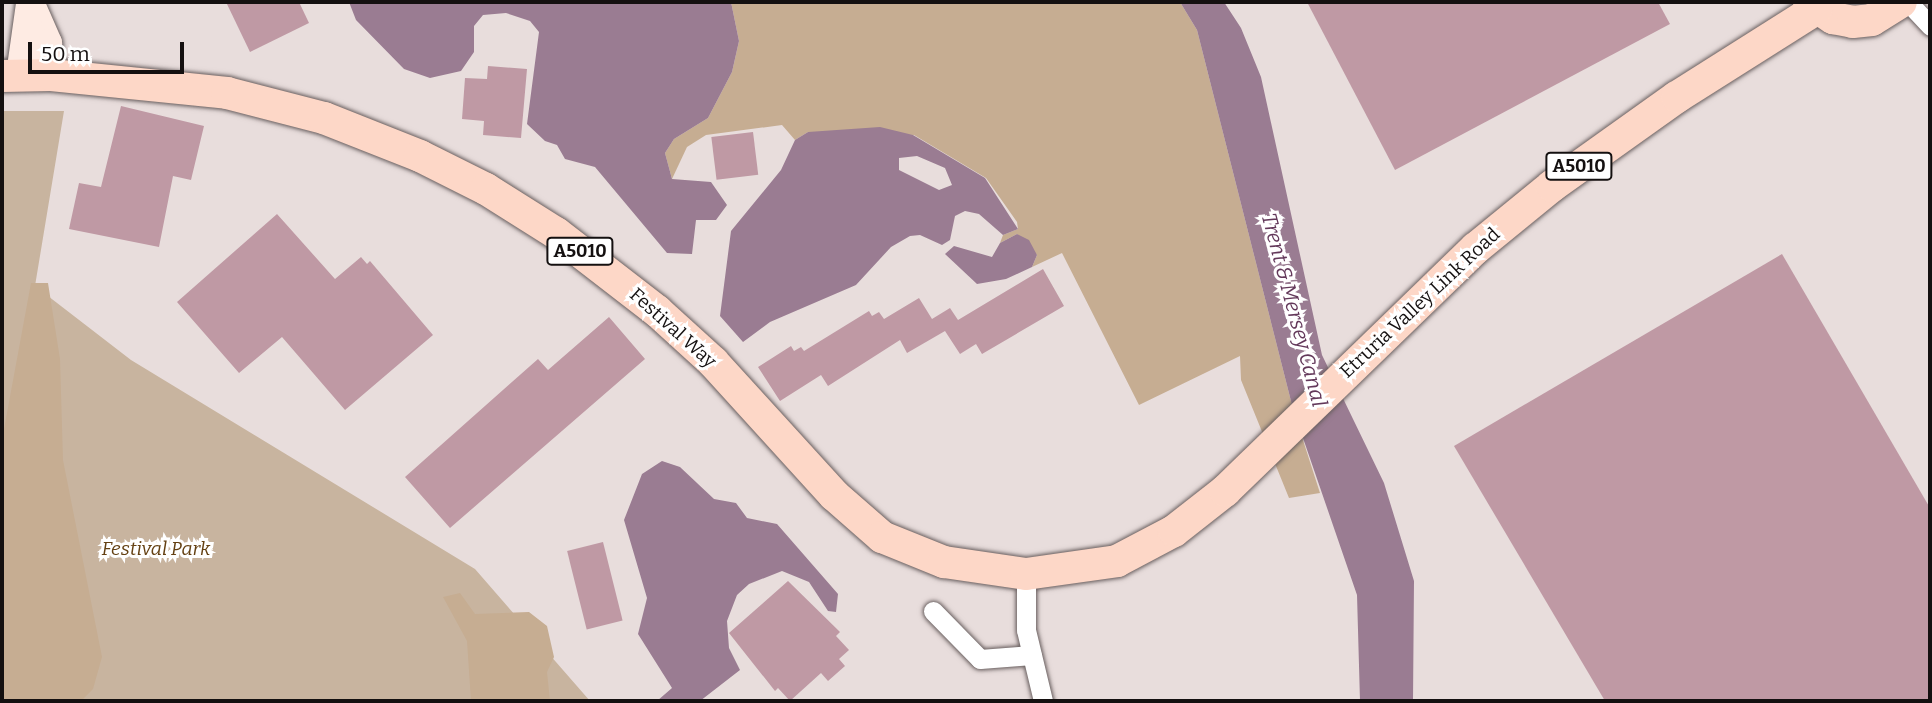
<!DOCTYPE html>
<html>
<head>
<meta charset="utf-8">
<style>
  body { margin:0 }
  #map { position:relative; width:1932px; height:703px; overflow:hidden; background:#e8dddc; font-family:Bitter,serif }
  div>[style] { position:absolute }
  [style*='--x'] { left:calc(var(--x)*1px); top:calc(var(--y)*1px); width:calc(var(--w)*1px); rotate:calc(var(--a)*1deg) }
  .green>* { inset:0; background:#c8b49f }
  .forest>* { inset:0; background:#c6ad92 }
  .water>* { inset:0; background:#9a7c92 }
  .building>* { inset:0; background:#bf99a4; transform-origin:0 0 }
  .roads { filter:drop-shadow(0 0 2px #695f5f) drop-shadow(0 0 2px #695f5f) }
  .street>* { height:19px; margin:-9.5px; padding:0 9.5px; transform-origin:9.5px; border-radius:9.5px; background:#fff }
  .secondary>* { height:28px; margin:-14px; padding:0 14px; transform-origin:14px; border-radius:14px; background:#feebe3 }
  .primary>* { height:32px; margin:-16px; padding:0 16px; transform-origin:16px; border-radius:16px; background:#fdd7c7 }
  span { translate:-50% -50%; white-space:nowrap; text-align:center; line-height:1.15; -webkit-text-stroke:6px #fff; paint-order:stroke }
  .shield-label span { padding:2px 5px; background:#fff; border:2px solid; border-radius:5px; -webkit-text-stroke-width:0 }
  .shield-label { font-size:18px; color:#141010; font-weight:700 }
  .street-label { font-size:19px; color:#141010 }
  .park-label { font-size:19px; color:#644012; font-style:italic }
  .water-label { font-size:21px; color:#63385a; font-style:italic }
  .frame { position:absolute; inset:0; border:4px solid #141010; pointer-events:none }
  .scale { position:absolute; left:28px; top:42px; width:156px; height:32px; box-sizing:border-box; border:4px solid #141010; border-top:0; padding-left:9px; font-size:21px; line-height:24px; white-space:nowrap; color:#141010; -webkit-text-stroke:5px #fff; paint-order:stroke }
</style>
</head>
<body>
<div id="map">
  <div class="green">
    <i style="clip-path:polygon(2px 111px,64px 111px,35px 286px,131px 360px,475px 569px,590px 701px,2px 701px)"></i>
  </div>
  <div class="forest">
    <i style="clip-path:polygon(731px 2px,1180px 2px,1197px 30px,1293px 409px,1320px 493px,1289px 498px,1241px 380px,1240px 356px,1139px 405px,1062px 253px,1032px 267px,1037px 255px,1017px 234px,1000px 243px,1003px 235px,1018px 229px,1017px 222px,986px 178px,914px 135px,808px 132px,795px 140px,782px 125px,706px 135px,687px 147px,672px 179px,665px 153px,674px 139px,708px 118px,732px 72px,739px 41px)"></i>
    <i style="clip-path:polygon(31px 283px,48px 283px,60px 359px,63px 460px,102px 657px,93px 689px,81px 701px,2px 701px,2px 440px)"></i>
    <i style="clip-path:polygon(460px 593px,475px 614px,529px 612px,547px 626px,554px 657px,547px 672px,550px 701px,471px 701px,467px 641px,443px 597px)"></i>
  </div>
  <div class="water">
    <i style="clip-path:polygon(349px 2px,731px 2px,739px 41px,732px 72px,708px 118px,674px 139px,665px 153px,672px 179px,711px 182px,727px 205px,716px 220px,696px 220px,692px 254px,667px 253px,595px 167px,565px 159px,557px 145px,545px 141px,527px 124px,539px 32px,530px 21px,506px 13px,483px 15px,474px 26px,474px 52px,461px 71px,430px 78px,404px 69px,356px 20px)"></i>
    <i style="clip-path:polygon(1180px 2px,1224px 2px,1241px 28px,1261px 77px,1322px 355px,1384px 483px,1414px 581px,1413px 701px,1360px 701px,1357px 595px,1293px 409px,1197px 30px)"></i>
    <i style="clip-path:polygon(evenodd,880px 127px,913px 135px,985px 178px,1018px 229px,1003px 235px,979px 214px,965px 211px,955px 216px,950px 240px,942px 245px,920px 235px,910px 236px,891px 247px,856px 285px,770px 322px,743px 342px,720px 316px,731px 231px,781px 170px,795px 140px,808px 132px,880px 127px,917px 156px,945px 168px,952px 185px,939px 190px,899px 170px,899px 158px,917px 156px)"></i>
    <i style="clip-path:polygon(1017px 234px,1029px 240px,1037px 255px,1032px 267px,1006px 279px,977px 284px,945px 254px,954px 246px,992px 257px,1000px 243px)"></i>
    <i style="clip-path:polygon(662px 461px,680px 467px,714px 499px,736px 503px,747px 518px,777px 524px,838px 594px,836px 612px,828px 611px,809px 582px,782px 571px,749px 584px,737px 595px,727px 621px,729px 648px,740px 670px,700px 701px,657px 701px,672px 688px,638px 634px,647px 598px,624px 520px,642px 474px)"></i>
  </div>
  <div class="building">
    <i style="clip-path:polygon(226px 2px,299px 2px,309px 23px,250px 52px)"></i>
    <i style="clip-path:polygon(1307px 2px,1658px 2px,1670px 24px,1395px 170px)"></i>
    <i style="clip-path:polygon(488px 66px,527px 69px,521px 138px,483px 135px,484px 121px,462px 119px,465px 78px,487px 79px)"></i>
    <i style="clip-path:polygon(121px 106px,204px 126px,191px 180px,173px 176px,159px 247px,69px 229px,79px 183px,101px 187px)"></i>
    <i style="left:753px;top:132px;width:43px;height:42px;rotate:83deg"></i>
    <i style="clip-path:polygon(277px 214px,335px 279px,361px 257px,367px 264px,370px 261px,433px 335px,345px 410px,282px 337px,239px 373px,177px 302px)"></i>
    <i style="clip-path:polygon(1782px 254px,1930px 508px,1930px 701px,1605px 701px,1454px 446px)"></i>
    <i style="clip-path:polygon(1043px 269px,1064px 306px,982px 354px,976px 344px,960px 354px,945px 331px,907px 353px,900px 340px,828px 386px,821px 375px,780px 401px,758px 367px,791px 346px,794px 351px,801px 347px,804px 351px,869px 311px,872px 316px,879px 312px,884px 319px,919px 298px,932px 319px,950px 308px,958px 320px)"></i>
    <i style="clip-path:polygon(609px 317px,645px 359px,450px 528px,405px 477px,538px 359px,548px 370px)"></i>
    <i style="left:603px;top:542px;width:81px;height:37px;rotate:76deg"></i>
    <i style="clip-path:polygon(788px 581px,840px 632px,836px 636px,849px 650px,839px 659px,845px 666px,828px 681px,821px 673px,790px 701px,778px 688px,775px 691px,729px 633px)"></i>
  </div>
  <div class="roads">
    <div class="street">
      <i style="--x:1908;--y:2;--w:33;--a:47"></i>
      <i style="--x:1026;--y:574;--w:56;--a:90"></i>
      <i style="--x:1026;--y:630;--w:73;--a:76.5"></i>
      <i style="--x:933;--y:611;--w:67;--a:45.6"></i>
      <i style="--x:980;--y:659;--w:52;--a:-4.4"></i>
    </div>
    <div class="secondary">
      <i style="--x:30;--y:2;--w:45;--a:66.3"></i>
      <i style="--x:48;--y:43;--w:32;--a:85"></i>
      <i style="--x:20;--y:75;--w:72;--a:-82"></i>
    </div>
    <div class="primary">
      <i style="--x:1809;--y:2;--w:29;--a:34"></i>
      <i style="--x:1833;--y:18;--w:20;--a:11"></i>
      <i style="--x:1853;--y:22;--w:19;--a:-6"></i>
      <i style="--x:1872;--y:20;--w:34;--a:-32"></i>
      <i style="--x:2;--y:76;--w:49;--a:-1.2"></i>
      <i style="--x:51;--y:75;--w:177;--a:5.8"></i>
      <i style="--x:227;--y:93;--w:100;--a:14.5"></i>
      <i style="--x:324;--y:118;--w:103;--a:21.6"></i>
      <i style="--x:420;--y:156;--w:74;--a:26.6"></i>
      <i style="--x:486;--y:189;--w:83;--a:32.2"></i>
      <i style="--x:556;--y:233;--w:128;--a:37.7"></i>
      <i style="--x:657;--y:311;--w:76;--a:42.3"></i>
      <i style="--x:713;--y:362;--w:180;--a:47.7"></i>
      <i style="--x:834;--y:495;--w:64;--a:41.2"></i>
      <i style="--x:882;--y:537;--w:67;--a:22"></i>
      <i style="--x:944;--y:562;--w:83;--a:8.3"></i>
      <i style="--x:1026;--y:574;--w:92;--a:-8.1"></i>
      <i style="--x:1117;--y:561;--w:64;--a:-27.8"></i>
      <i style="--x:1174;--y:531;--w:65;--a:-38.1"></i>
      <i style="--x:1225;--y:491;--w:349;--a:-44.1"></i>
      <i style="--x:1476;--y:248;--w:98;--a:-39.2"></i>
      <i style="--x:1552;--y:186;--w:153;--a:-35.5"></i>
      <i style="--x:1677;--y:97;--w:165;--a:-32.3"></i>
    </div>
  </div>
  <div class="shield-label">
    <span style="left:1579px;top:166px">A5010</span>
    <span style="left:580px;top:251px">A5010</span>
  </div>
  <div class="street-label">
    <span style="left:1420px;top:303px;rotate:-43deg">Etruria Valley Link Road</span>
    <span style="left:673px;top:328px;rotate:42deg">Festival Way</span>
  </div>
  <div class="park-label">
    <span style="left:156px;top:549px">Festival Park</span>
  </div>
  <div class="water-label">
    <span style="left:1294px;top:310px;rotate:75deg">Trent &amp; Mersey Canal</span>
  </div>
  <div class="frame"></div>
  <div class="scale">50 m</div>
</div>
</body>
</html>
